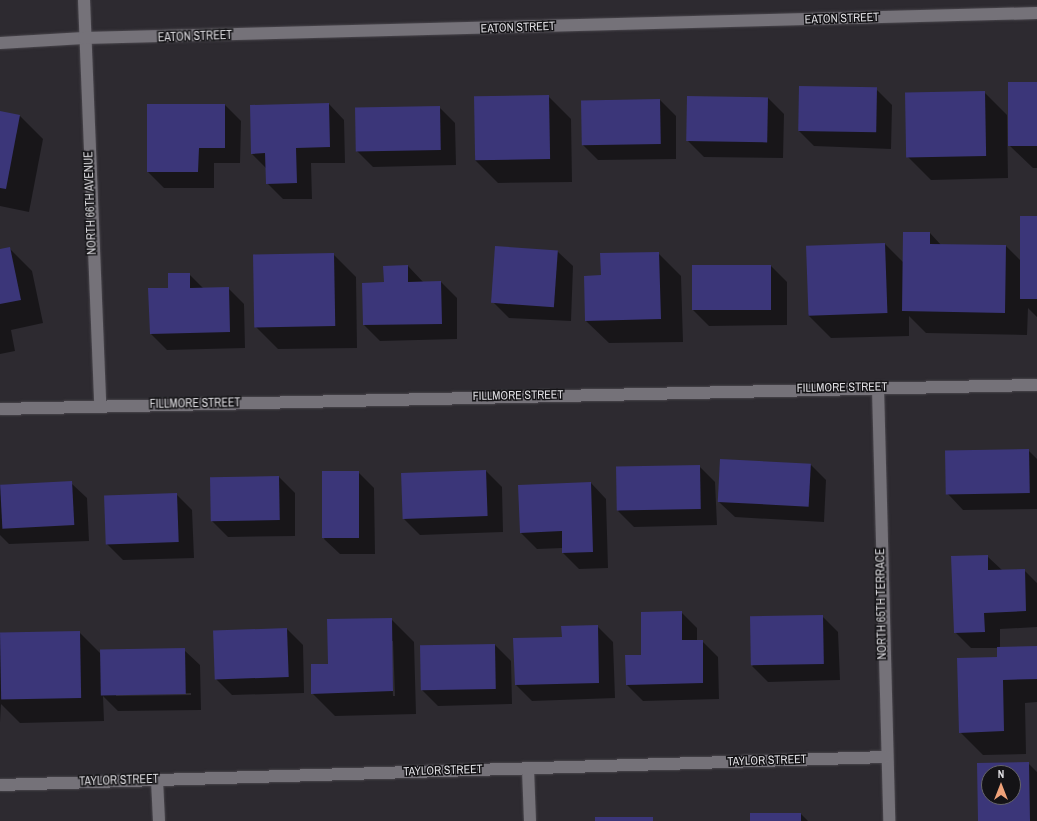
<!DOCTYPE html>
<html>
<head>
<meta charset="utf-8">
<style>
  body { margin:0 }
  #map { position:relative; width:1037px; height:821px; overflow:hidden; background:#2d2a30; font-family:"Archivo Narrow",sans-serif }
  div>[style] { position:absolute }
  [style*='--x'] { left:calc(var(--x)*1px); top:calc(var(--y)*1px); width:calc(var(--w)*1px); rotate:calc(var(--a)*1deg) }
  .shadow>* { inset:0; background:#0007 }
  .building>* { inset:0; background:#3b3679; transform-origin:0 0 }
  .roads { filter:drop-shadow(0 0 1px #4a474d) drop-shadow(0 0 1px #4a474d) }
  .street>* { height:12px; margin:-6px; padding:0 6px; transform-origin:6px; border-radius:6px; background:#757279 }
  span { translate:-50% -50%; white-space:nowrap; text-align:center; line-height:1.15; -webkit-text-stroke:3px #141316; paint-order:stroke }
  .street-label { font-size:12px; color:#dfdee2 }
  .north { position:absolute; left:981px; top:765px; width:40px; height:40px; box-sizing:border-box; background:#141316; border:1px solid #656468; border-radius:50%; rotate:0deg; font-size:11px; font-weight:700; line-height:16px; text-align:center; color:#dfdee2 }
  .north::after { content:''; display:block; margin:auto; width:14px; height:18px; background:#f0a279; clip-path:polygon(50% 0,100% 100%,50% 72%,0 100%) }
</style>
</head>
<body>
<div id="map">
  <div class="shadow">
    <i style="clip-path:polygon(1037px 83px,1037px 168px,1033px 168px,1010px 146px)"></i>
    <i style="clip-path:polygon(876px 89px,892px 105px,891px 149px,814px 146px,798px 130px)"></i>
    <i style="clip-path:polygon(984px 92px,1007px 115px,1008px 178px,931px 180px,908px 157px)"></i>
    <i style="clip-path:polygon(548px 96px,571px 119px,572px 182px,498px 183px,475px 160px,475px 97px)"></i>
    <i style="clip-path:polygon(768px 98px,784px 114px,783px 158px,704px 157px,688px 141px)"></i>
    <i style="clip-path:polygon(660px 100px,676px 116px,676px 159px,598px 160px,582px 144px)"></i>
    <i style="clip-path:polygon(329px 104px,344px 120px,345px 163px,311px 163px,312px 199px,283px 199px,267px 183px,266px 168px,252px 154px)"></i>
    <i style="clip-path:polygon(225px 105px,241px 121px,240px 163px,214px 163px,214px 188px,164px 188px,148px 172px)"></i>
    <i style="clip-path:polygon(439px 107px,455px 123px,456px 165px,373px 167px,357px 151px)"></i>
    <i style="clip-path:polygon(0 112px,20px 116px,43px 139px,29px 212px,0 206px)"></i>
    <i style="clip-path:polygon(1037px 217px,1037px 317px,1028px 308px,1027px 335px,926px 333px,909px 316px,909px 336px,831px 338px,808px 315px,885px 244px,904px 263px,930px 233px,941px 245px,1006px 246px,1020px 260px)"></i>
    <i style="clip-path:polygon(9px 248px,32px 271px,43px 323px,11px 330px,15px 351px,0 354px,0 250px)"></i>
    <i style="clip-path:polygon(557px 251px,573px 266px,571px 321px,509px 318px,493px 302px)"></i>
    <i style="clip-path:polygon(658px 253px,681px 276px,683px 342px,609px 343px,586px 321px,602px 276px)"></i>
    <i style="clip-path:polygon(333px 254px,356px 277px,357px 348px,278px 349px,255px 326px)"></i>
    <i style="clip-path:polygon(408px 266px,424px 283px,441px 282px,457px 298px,457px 339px,380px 341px,364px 325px,385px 283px)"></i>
    <i style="clip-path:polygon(771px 266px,787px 282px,787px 325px,709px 326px,693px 310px)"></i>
    <i style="clip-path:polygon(189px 274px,204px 289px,228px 288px,244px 304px,245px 348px,167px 350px,151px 334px,169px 289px)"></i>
    <i style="clip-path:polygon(1028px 450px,1037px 459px,1037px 509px,963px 510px,948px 494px)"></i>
    <i style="clip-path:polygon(810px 464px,826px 480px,824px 522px,735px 517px,719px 502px)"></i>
    <i style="clip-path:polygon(699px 466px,715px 482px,717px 525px,634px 527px,618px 511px)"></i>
    <i style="clip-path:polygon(486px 471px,502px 487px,503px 532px,420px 535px,404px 519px)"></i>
    <i style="clip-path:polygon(358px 472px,374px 488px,375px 554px,340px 554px,324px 539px)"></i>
    <i style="clip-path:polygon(279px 477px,295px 493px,295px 536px,228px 537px,212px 521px)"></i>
    <i style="clip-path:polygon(71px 483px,87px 498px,89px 541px,9px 544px,0 535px,0 485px)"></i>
    <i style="clip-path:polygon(591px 483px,606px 499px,608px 568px,579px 569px,563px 553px,563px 548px,537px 549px,521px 533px)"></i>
    <i style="clip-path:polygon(176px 494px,192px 510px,194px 558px,123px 560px,107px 544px)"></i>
    <i style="clip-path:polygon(987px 556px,1003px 571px,1024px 570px,1037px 583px,1037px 627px,1000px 629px,1000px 648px,1037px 647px,1037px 702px,1025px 703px,1026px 754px,983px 755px,960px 732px,998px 658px,998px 648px,971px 648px,955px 632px)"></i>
    <i style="clip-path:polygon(681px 612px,697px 628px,697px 641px,702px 641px,718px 657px,719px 699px,643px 701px,627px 685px,642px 656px)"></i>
    <i style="clip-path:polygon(822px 616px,838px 632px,840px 680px,768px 682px,752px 666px)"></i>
    <i style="clip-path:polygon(evenodd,391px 619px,414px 642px,416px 714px,335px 716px,312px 693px,329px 664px,391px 619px,391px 641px,393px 641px,395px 696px,393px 696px,391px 641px)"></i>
    <i style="clip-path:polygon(597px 626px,613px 642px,615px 698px,532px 701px,516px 685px,563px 638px)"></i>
    <i style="clip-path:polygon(287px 629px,303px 645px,304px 693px,232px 695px,216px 679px)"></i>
    <i style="clip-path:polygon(evenodd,79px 632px,101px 654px,184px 650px,200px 665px,201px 710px,118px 711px,103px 696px,104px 721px,20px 723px,1px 704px,0 723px,0 634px,79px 632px,191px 693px,191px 695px,116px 696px,116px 694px,191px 693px)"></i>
    <i style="clip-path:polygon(495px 645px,511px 661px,512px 704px,438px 706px,422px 690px)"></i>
    <i style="clip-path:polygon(evenodd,1028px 763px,1037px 772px,1037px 821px,979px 821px,978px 764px,1028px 763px,989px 773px,1013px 773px,1013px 797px,989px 797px,989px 773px)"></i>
    <i style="clip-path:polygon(801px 814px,808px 821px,751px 821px)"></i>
  </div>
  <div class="building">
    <i style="left:1037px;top:82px;width:64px;height:29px;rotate:90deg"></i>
    <i style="left:799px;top:86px;width:78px;height:45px;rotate:1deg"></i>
    <i style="left:985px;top:91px;width:65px;height:80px;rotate:89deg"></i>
    <i style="left:549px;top:95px;width:64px;height:75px;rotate:89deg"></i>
    <i style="left:687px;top:96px;width:81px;height:45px;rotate:1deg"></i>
    <i style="left:660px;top:99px;width:45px;height:79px;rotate:89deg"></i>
    <i style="clip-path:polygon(329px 103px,330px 147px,296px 148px,297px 183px,266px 184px,265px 153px,251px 154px,250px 105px)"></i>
    <i style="clip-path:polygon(147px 104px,225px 104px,225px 148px,199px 148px,198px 172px,147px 172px)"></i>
    <i style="left:440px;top:106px;width:44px;height:85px;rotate:89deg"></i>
    <i style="clip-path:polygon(0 111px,20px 115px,6px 189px,0 188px)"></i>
    <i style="left:1020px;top:216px;width:17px;height:83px"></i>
    <i style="clip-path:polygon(903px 232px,930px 232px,930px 244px,1006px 245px,1005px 313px,902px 311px)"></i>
    <i style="left:885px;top:243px;width:70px;height:79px;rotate:88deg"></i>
    <i style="left:495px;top:246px;width:63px;height:57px;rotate:4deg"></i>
    <i style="clip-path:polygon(10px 247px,21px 300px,0 304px,0 249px)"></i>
    <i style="clip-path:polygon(659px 252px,661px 319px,585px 321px,584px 276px,601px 275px,600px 253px)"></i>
    <i style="left:334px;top:253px;width:73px;height:81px;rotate:89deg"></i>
    <i style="clip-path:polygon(408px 265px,408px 282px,441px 281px,442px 324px,363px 325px,362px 283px,384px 282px,383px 266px)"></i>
    <i style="left:692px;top:265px;width:79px;height:45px"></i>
    <i style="clip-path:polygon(168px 273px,190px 273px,190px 288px,229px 287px,230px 332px,150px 334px,148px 288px,168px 288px)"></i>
    <i style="left:1029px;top:449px;width:44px;height:84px;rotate:89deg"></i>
    <i style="left:720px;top:459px;width:91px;height:43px;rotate:3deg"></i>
    <i style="left:700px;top:465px;width:44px;height:84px;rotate:89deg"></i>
    <i style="left:486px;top:470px;width:46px;height:85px;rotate:88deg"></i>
    <i style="left:359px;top:471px;width:67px;height:37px;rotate:90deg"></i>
    <i style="left:279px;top:476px;width:44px;height:69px;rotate:89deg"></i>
    <i style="left:72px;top:481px;width:44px;height:72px;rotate:87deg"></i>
    <i style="clip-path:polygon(591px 482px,593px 552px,562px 553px,562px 531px,520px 533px,518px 485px)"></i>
    <i style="left:177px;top:493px;width:49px;height:73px;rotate:88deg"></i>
    <i style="clip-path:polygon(988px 555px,988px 570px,1025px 569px,1026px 611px,984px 613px,985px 632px,954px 633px,951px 556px)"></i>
    <i style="clip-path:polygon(682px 611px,682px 640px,703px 640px,703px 683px,626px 685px,625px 655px,641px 655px,641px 612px)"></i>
    <i style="left:823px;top:615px;width:49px;height:73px;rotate:89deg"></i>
    <i style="clip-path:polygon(392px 618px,393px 691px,311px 694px,311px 664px,328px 664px,327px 619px)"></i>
    <i style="clip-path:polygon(598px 625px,599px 683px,515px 685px,513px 638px,562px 637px,561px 626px)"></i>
    <i style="left:287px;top:628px;width:49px;height:74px;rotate:88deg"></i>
    <i style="left:80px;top:631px;width:67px;height:80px;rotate:89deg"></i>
    <i style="left:495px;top:644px;width:45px;height:75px;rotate:89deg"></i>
    <i style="clip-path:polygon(1037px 646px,1037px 679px,1003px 680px,1004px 731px,959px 733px,957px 658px,997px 657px,997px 647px)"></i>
    <i style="left:185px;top:648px;width:46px;height:85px;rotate:89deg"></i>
    <i style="clip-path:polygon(evenodd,1029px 762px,1030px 821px,978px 821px,977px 763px,1029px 762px,989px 773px,1013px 773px,1013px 797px,989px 797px,989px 773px)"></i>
    <i style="left:801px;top:813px;width:8px;height:51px;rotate:90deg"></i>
    <i style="left:595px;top:817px;width:58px;height:4px"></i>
  </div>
  <div class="roads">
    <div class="street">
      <i style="--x:84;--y:0;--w:406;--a:87.7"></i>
      <i style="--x:0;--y:43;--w:84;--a:-3.4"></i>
      <i style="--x:84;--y:38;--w:953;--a:-1.5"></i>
      <i style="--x:878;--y:388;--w:433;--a:88.5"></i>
      <i style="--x:0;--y:409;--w:1037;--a:-1.33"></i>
      <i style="--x:528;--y:769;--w:52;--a:87.8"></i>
      <i style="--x:157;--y:780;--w:41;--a:87.2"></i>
      <i style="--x:0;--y:785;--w:886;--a:-1.81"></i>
    </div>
  </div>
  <div class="street-label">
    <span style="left:842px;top:19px;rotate:-2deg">EATON STREET</span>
    <span style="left:518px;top:28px;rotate:-2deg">EATON STREET</span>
    <span style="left:195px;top:37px;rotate:-2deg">EATON STREET</span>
    <span style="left:91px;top:203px;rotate:-92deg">NORTH 66TH AVENUE</span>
    <span style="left:842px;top:388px;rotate:-1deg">FILLMORE STREET</span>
    <span style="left:518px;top:396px;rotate:-1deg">FILLMORE STREET</span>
    <span style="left:195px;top:404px;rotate:-1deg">FILLMORE STREET</span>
    <span style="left:882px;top:604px;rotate:-91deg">NORTH 65TH TERRACE</span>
    <span style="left:767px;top:761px;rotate:-2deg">TAYLOR STREET</span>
    <span style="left:443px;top:771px;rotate:-2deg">TAYLOR STREET</span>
    <span style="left:119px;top:781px;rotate:-2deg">TAYLOR STREET</span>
  </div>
  <div class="north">N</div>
</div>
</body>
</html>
